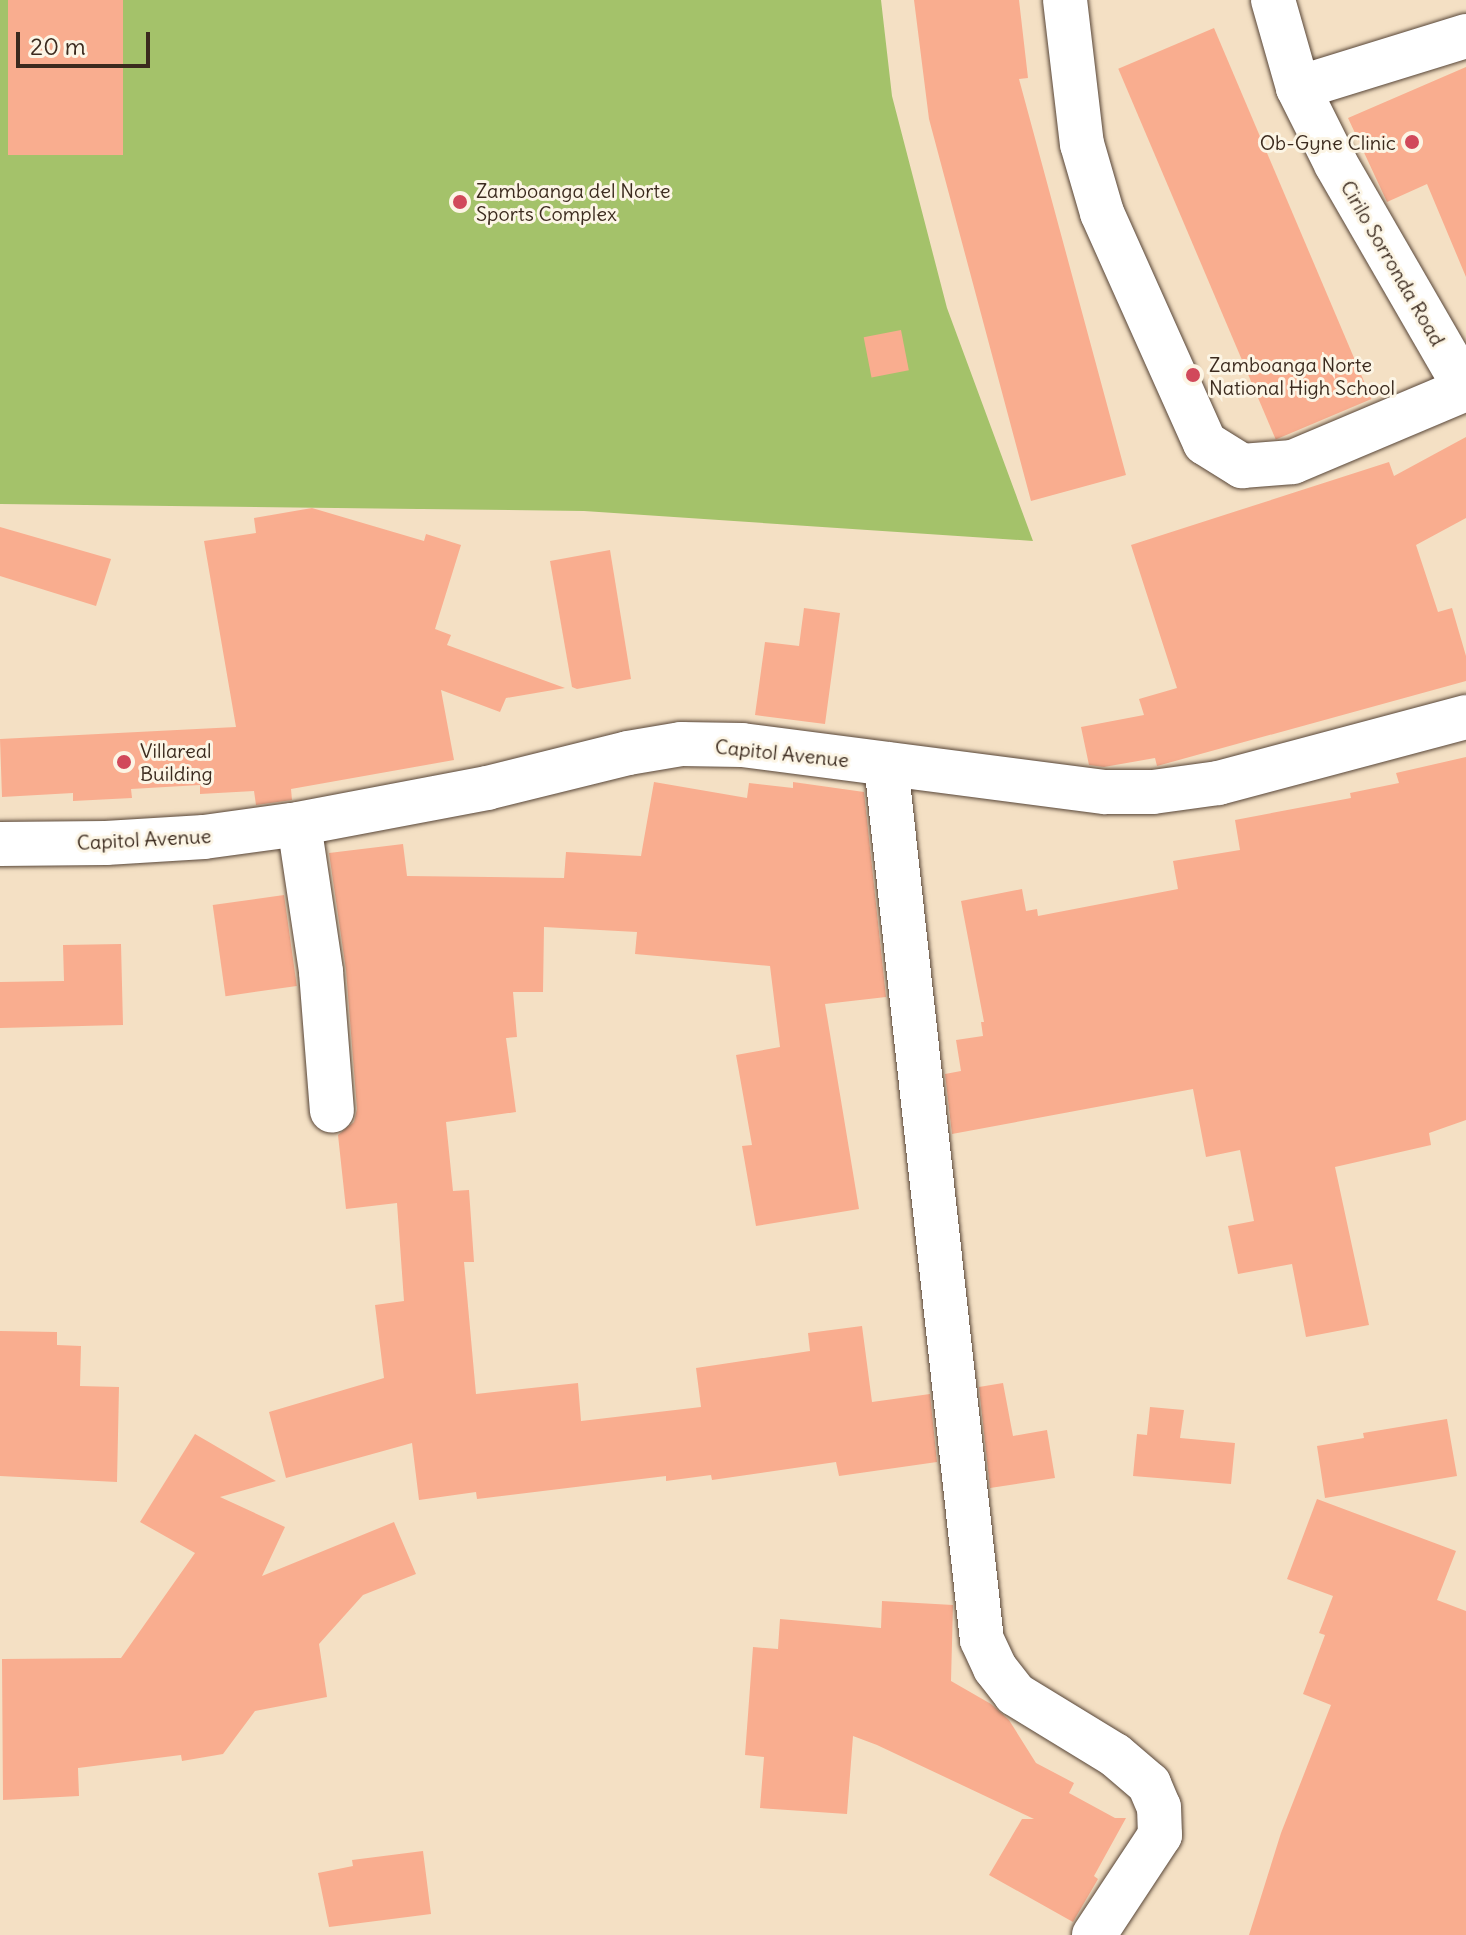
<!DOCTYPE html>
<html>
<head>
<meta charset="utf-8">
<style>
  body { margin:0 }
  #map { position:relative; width:1466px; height:1935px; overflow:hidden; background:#f4e0c4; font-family:Delius,sans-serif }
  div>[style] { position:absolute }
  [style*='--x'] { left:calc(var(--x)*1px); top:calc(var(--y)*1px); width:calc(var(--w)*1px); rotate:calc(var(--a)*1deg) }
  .green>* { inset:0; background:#a4c26a }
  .building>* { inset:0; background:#f9ad8f; transform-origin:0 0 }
  .roads { filter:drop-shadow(0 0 2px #574537) drop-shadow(0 0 2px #574537) }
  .minor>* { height:44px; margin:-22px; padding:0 22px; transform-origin:22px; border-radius:22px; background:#fff }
  .dots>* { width:22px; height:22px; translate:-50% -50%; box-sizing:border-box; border:4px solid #fcf5e5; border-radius:50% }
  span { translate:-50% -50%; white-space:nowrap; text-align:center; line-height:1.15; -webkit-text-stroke:6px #fcf5e5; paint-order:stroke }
  .poi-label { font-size:20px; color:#3b2a1e }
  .right { translate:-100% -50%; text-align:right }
  .left { translate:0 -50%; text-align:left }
  .street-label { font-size:20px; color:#3b2a1e }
  .scale { position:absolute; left:16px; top:32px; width:134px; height:36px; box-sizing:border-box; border:4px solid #3b2a1e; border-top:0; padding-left:10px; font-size:24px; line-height:28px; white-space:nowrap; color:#3b2a1e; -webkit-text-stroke:6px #fcf5e5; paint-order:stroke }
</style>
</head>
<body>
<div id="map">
  <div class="green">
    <i style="clip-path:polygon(0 0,881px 0,892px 96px,947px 308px,1033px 541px,584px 511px,0 504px)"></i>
  </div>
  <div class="building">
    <i style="left:8px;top:0;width:115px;height:155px"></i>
    <i style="clip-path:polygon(914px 0,1019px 0,1028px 78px,1019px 79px,1126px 475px,1031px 501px,929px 119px)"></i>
    <i style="left:1214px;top:28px;width:403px;height:104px;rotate:67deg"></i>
    <i style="clip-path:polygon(1466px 67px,1466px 277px,1427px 184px,1387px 202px,1348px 118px)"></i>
    <i style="left:901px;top:330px;width:41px;height:38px;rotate:79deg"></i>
    <i style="clip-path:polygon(1466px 437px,1466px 518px,1416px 545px,1438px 612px,1452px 608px,1466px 656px,1466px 681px,1157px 766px,1155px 758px,1104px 767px,1089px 765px,1081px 727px,1144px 715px,1139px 699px,1177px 688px,1131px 545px,1389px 462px,1394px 476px)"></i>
    <i style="clip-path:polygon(312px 508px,424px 541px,426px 534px,461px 545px,435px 629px,451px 635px,447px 645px,565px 688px,506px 698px,500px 712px,441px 690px,454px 760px,291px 789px,292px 800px,256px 805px,254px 791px,200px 794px,200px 785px,131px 789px,132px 798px,73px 801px,73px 793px,2px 797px,0 739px,236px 727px,204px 541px,256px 533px,254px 518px)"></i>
    <i style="clip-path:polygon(0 527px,111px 559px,96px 606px,0 576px)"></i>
    <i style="clip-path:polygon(610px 550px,631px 679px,577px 689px,572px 687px,550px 561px)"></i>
    <i style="clip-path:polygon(804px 608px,840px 613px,825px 724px,755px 715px,765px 642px,799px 646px)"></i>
    <i style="clip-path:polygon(1466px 757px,1466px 1120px,1429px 1133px,1431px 1145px,1335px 1167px,1369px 1325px,1306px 1337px,1292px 1264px,1238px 1274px,1228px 1226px,1254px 1221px,1240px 1150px,1206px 1157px,1193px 1089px,952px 1134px,945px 1074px,961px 1071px,956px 1040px,983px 1036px,981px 1022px,984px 1022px,961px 901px,1022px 889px,1026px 911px,1037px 909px,1038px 916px,1178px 889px,1173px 861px,1240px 850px,1235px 820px,1351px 798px,1350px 793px,1399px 783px,1396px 773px)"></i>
    <i style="clip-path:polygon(654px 782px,747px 798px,749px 783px,793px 788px,793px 782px,864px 792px,886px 997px,825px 1004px,859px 1209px,756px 1226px,742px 1146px,752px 1145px,736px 1055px,780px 1047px,770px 966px,635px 954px,637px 932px,544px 927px,543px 992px,513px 992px,517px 1037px,506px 1038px,516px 1112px,446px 1122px,453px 1191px,469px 1190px,474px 1262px,464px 1262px,476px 1394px,578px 1383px,581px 1421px,701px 1407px,696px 1368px,810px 1351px,808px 1333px,862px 1326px,872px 1402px,930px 1394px,937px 1462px,839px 1476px,836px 1462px,712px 1480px,711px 1475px,666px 1481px,666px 1476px,477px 1499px,476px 1492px,419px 1500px,412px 1443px,286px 1478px,269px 1412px,384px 1378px,375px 1305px,404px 1301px,397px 1203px,346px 1209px,338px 1135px,354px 1122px,357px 1109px,346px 970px,329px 853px,403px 844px,407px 876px,564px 878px,566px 852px,641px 856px)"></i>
    <i style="left:284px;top:895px;width:92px;height:72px;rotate:82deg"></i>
    <i style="clip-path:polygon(121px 944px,123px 1025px,0 1028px,0 982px,64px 981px,63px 945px)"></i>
    <i style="clip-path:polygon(0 1331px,57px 1332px,57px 1345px,81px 1346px,80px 1386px,119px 1387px,117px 1482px,0 1476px)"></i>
    <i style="clip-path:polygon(1003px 1383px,1013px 1436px,1047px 1430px,1055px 1478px,990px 1488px,979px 1387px)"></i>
    <i style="clip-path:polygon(1150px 1407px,1184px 1410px,1180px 1438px,1235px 1443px,1231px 1484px,1133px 1476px,1137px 1434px,1147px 1435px)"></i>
    <i style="clip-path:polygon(1447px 1419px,1457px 1476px,1325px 1498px,1317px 1446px,1364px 1438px,1363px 1433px)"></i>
    <i style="clip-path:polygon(195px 1434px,276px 1481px,220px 1497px,285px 1527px,262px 1576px,394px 1522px,416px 1574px,363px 1595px,319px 1644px,327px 1697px,255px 1711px,223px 1754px,182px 1761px,181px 1755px,78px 1768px,79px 1796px,3px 1800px,2px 1659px,121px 1658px,195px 1553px,140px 1522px)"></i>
    <i style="clip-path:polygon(1317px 1499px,1456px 1551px,1437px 1600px,1466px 1611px,1466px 1935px,1249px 1935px,1281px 1833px,1331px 1705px,1303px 1694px,1325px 1635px,1319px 1633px,1333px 1596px,1287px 1579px)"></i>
    <i style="clip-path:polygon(882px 1601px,953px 1605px,951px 1681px,991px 1704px,1009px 1720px,1036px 1763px,1074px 1783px,1069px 1793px,1115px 1818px,1126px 1818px,1094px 1876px,1098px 1879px,1073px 1922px,989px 1875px,1022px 1819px,1034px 1819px,877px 1745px,853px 1736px,847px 1814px,760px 1808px,764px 1757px,745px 1755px,753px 1647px,778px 1649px,780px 1619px,881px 1628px)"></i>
    <i style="clip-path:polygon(423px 1851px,431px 1914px,329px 1927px,318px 1873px,353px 1866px,352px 1860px)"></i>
  </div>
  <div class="roads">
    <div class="minor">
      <i style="--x:1065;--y:0;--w:145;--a:83.3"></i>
      <i style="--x:1082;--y:144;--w:72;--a:73.8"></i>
      <i style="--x:1102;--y:213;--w:252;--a:65.9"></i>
      <i style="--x:1205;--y:443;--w:44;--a:31.9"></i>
      <i style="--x:1242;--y:466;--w:51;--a:-4.5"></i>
      <i style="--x:1293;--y:462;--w:188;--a:-22.9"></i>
      <i style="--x:1273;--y:0;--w:91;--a:74.1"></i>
      <i style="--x:1298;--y:88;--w:85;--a:63.4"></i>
      <i style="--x:1336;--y:164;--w:260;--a:60"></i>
      <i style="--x:1298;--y:88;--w:176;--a:-17.2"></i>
      <i style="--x:886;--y:764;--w:881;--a:83.75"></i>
      <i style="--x:982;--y:1640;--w:31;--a:65"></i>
      <i style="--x:995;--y:1668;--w:33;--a:52"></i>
      <i style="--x:1015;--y:1694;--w:117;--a:31.4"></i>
      <i style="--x:1115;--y:1755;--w:45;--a:40.5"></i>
      <i style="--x:1149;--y:1784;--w:25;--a:67"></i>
      <i style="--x:1159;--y:1807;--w:28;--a:88"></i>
      <i style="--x:1160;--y:1835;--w:120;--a:123.4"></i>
      <i style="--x:299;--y:824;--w:150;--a:81.5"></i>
      <i style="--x:321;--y:972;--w:139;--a:85.5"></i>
      <i style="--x:0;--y:844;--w:106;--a:-0.5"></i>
      <i style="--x:106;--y:843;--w:98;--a:-3.5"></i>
      <i style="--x:204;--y:837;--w:89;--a:-7.8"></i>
      <i style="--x:292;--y:825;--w:198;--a:-10.7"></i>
      <i style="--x:487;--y:788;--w:145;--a:-13.9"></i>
      <i style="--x:628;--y:753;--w:54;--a:-9.6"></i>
      <i style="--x:681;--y:744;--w:61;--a:0.9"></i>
      <i style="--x:742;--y:745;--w:366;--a:7.4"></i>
      <i style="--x:1105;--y:792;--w:48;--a:0"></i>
      <i style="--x:1153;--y:792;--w:66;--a:-7.9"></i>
      <i style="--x:1218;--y:783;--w:257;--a:-14.9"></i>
    </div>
  </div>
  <div class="dots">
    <i style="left:1412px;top:142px;background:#d1495b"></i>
    <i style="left:460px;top:202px;background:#d1495b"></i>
    <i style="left:1193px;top:375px;background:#d1495b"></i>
    <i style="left:124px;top:762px;background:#d1495b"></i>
  </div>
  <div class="poi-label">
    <span class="right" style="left:1396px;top:142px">Ob-Gyne Clinic</span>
    <span class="left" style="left:476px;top:202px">Zamboanga del Norte<br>Sports Complex</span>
    <span class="left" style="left:1209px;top:376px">Zamboanga Norte<br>National High School</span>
    <span class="left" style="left:140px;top:762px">Villareal<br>Building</span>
  </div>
  <div class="street-label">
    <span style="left:1393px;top:263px;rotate:60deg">Cirilo Sorronda Road</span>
    <span style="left:782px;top:753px;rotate:6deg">Capitol Avenue</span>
    <span style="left:144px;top:839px;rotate:-3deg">Capitol Avenue</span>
  </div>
  <div class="scale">20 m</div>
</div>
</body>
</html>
